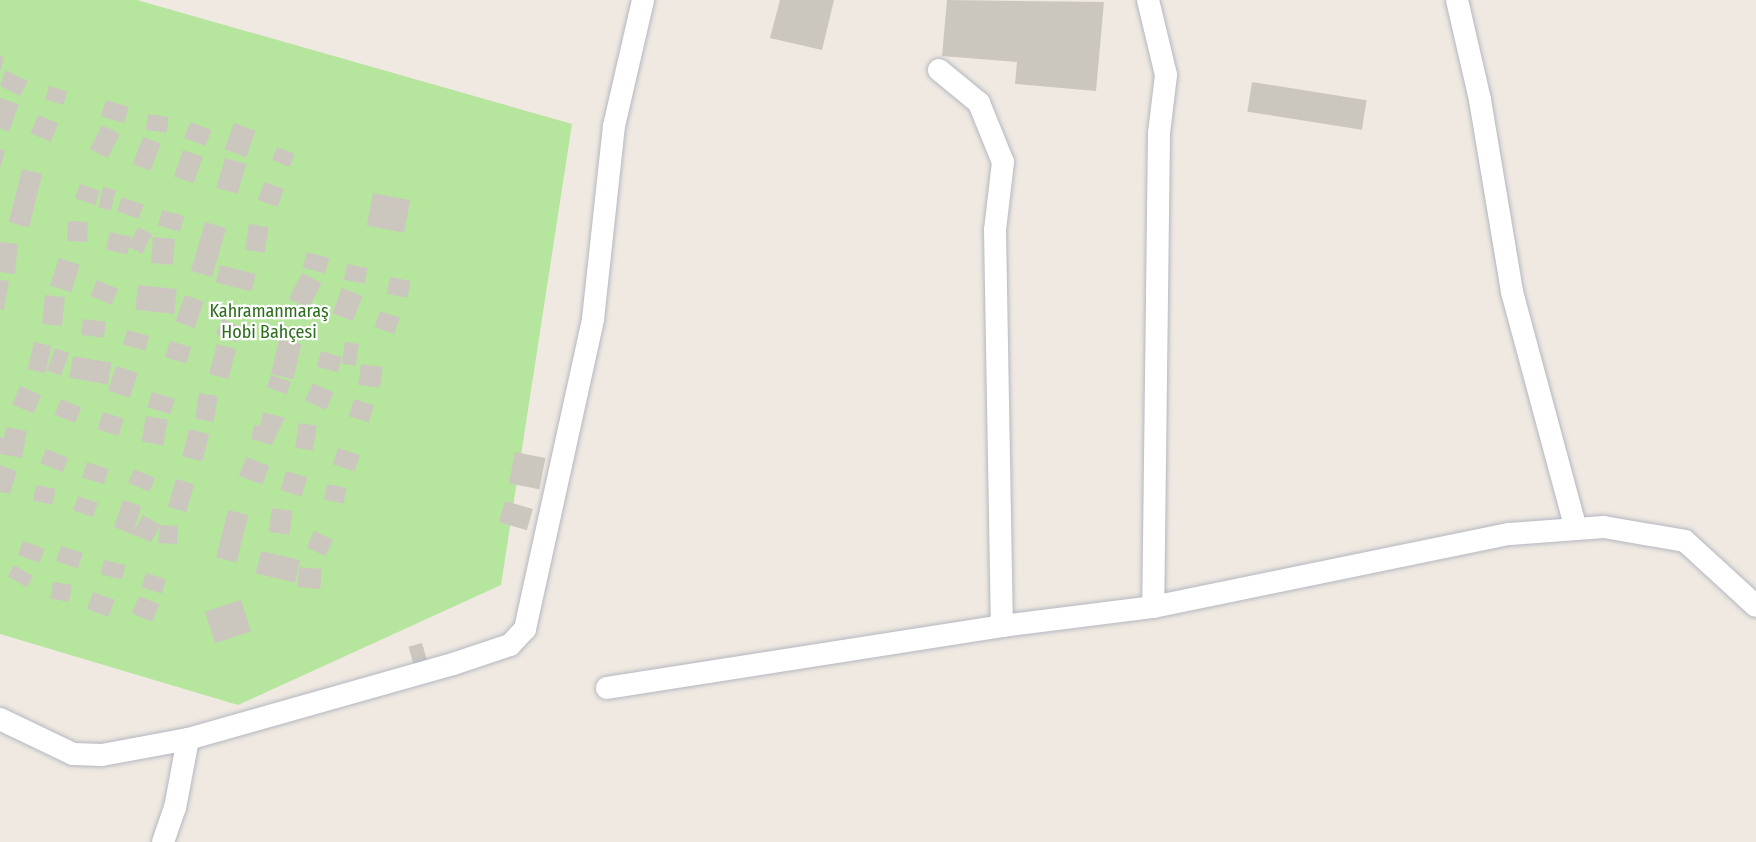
<!DOCTYPE html>
<html>
<head>
<meta charset="utf-8">
<style>
  body { margin:0 }
  #map { position:relative; width:1756px; height:842px; overflow:hidden; background:#efe9e1; font-family:"Fira Sans Condensed",sans-serif }
  div>[style] { position:absolute }
  [style*='--x'] { left:calc(var(--x)*1px); top:calc(var(--y)*1px); width:calc(var(--w)*1px); rotate:calc(var(--a)*1deg) }
  .green>* { inset:0; background:#b6e59e }
  .building>* { inset:0; background:#cbc7bf; transform-origin:0 0 }
  .roads { filter:drop-shadow(0 0 2px #b4b7c1) drop-shadow(0 0 2px #b4b7c1) }
  .street>* { height:22px; margin:-11px; padding:0 11px; transform-origin:11px; border-radius:11px; background:#fff }
  span { translate:-50% -50%; white-space:nowrap; text-align:center; line-height:1.15; -webkit-text-stroke:4.5px #fff; paint-order:stroke }
  .park-label { font-size:18px; color:#2c6e1b }
</style>
</head>
<body>
<div id="map">
  <div class="green">
    <i style="clip-path:polygon(0 0,137px 0,572px 124px,501px 585px,238px 705px,0 634px)"></i>
  </div>
  <div class="building">
    <i style="clip-path:polygon(780px 0,834px 0,822px 50px,770px 38px)"></i>
    <i style="clip-path:polygon(947px 0,1104px 2px,1096px 91px,1015px 84px,1017px 62px,942px 56px)"></i>
    <i style="clip-path:polygon(0 56px,4px 57px,1px 70px,0 70px)"></i>
    <i style="clip-path:polygon(5px 70px,28px 81px,20px 96px,0 86px)"></i>
    <i style="left:1252px;top:82px;width:116px;height:30px;rotate:9deg"></i>
    <i style="left:49px;top:86px;width:19px;height:14px;rotate:16deg"></i>
    <i style="clip-path:polygon(0 98px,19px 104px,9px 132px,0 128px)"></i>
    <i style="left:106px;top:100px;width:24px;height:17px;rotate:17deg"></i>
    <i style="left:148px;top:114px;width:21px;height:16px;rotate:8deg"></i>
    <i style="left:38px;top:115px;width:22px;height:20px;rotate:22deg"></i>
    <i style="left:190px;top:122px;width:23px;height:17px;rotate:20deg"></i>
    <i style="left:234px;top:123px;width:23px;height:28px;rotate:20deg"></i>
    <i style="left:102px;top:125px;width:20px;height:27px;rotate:27deg"></i>
    <i style="left:143px;top:137px;width:19px;height:29px;rotate:21deg"></i>
    <i style="left:277px;top:147px;width:19px;height:14px;rotate:21deg"></i>
    <i style="clip-path:polygon(0 149px,5px 150px,1px 166px,0 166px)"></i>
    <i style="left:183px;top:150px;width:21px;height:28px;rotate:19deg"></i>
    <i style="left:225px;top:158px;width:22px;height:31px;rotate:16deg"></i>
    <i style="left:22px;top:169px;width:21px;height:55px;rotate:14deg"></i>
    <i style="left:264px;top:182px;width:21px;height:19px;rotate:19deg"></i>
    <i style="left:80px;top:184px;width:21px;height:15px;rotate:19deg"></i>
    <i style="left:103px;top:187px;width:13px;height:21px;rotate:13deg"></i>
    <i style="left:373px;top:193px;width:38px;height:33px;rotate:11deg"></i>
    <i style="left:122px;top:197px;width:23px;height:15px;rotate:20deg"></i>
    <i style="left:162px;top:210px;width:23px;height:16px;rotate:15deg"></i>
    <i style="left:68px;top:221px;width:20px;height:20px;rotate:3deg"></i>
    <i style="left:205px;top:222px;width:22px;height:51px;rotate:16deg"></i>
    <i style="left:249px;top:224px;width:20px;height:26px;rotate:9deg"></i>
    <i style="left:138px;top:227px;width:16px;height:22px;rotate:27deg"></i>
    <i style="left:110px;top:232px;width:22px;height:18px;rotate:13deg"></i>
    <i style="left:153px;top:237px;width:22px;height:26px;rotate:5deg"></i>
    <i style="clip-path:polygon(0 242px,18px 244px,15px 274px,0 272px)"></i>
    <i style="left:307px;top:252px;width:23px;height:16px;rotate:15deg"></i>
    <i style="left:59px;top:258px;width:22px;height:29px;rotate:18deg"></i>
    <i style="left:347px;top:264px;width:21px;height:16px;rotate:11deg"></i>
    <i style="left:220px;top:265px;width:37px;height:18px;rotate:14deg"></i>
    <i style="left:302px;top:273px;width:22px;height:29px;rotate:27deg"></i>
    <i style="left:390px;top:277px;width:21px;height:17px;rotate:11deg"></i>
    <i style="clip-path:polygon(0 280px,9px 281px,4px 310px,0 309px)"></i>
    <i style="left:97px;top:280px;width:23px;height:17px;rotate:23deg"></i>
    <i style="left:138px;top:285px;width:39px;height:25px;rotate:6deg"></i>
    <i style="left:342px;top:288px;width:22px;height:27px;rotate:21deg"></i>
    <i style="left:45px;top:295px;width:20px;height:29px;rotate:6deg"></i>
    <i style="left:185px;top:295px;width:20px;height:28px;rotate:20deg"></i>
    <i style="left:380px;top:311px;width:21px;height:17px;rotate:19deg"></i>
    <i style="left:83px;top:319px;width:23px;height:16px;rotate:7deg"></i>
    <i style="left:222px;top:319px;width:22px;height:16px;rotate:22deg"></i>
    <i style="left:127px;top:330px;width:23px;height:15px;rotate:15deg"></i>
    <i style="left:279px;top:339px;width:23px;height:36px;rotate:13deg"></i>
    <i style="left:170px;top:341px;width:22px;height:17px;rotate:16deg"></i>
    <i style="left:34px;top:342px;width:18px;height:28px;rotate:13deg"></i>
    <i style="left:345px;top:342px;width:14px;height:22px;rotate:8deg"></i>
    <i style="left:217px;top:344px;width:20px;height:31px;rotate:15deg"></i>
    <i style="left:55px;top:348px;width:15px;height:24px;rotate:20deg"></i>
    <i style="left:321px;top:351px;width:22px;height:16px;rotate:16deg"></i>
    <i style="left:73px;top:356px;width:39px;height:22px;rotate:10deg"></i>
    <i style="left:361px;top:364px;width:22px;height:21px;rotate:8deg"></i>
    <i style="left:116px;top:366px;width:23px;height:26px;rotate:18deg"></i>
    <i style="left:271px;top:375px;width:21px;height:13px;rotate:19deg"></i>
    <i style="left:313px;top:383px;width:23px;height:19px;rotate:25deg"></i>
    <i style="left:20px;top:386px;width:23px;height:20px;rotate:23deg"></i>
    <i style="left:152px;top:392px;width:24px;height:16px;rotate:17deg"></i>
    <i style="left:199px;top:393px;width:19px;height:26px;rotate:9deg"></i>
    <i style="left:61px;top:399px;width:22px;height:17px;rotate:22deg"></i>
    <i style="left:354px;top:399px;width:21px;height:18px;rotate:17deg"></i>
    <i style="left:103px;top:412px;width:22px;height:18px;rotate:18deg"></i>
    <i style="clip-path:polygon(263px 412px,285px 418px,272px 445px,251px 439px,254px 425px,260px 426px)"></i>
    <i style="left:146px;top:416px;width:22px;height:26px;rotate:10deg"></i>
    <i style="left:299px;top:423px;width:18px;height:25px;rotate:9deg"></i>
    <i style="clip-path:polygon(6px 427px,27px 431px,22px 458px,0 454px,0 437px,4px 438px)"></i>
    <i style="left:189px;top:429px;width:21px;height:28px;rotate:14deg"></i>
    <i style="left:338px;top:448px;width:23px;height:17px;rotate:18deg"></i>
    <i style="left:46px;top:449px;width:24px;height:15px;rotate:22deg"></i>
    <i style="left:515px;top:452px;width:31px;height:32px;rotate:11deg"></i>
    <i style="left:246px;top:457px;width:25px;height:20px;rotate:21deg"></i>
    <i style="left:87px;top:462px;width:23px;height:16px;rotate:18deg"></i>
    <i style="clip-path:polygon(0 465px,17px 471px,10px 494px,0 492px)"></i>
    <i style="left:134px;top:469px;width:23px;height:15px;rotate:23deg"></i>
    <i style="left:286px;top:471px;width:22px;height:20px;rotate:16deg"></i>
    <i style="left:176px;top:479px;width:19px;height:29px;rotate:16deg"></i>
    <i style="left:327px;top:484px;width:20px;height:16px;rotate:11deg"></i>
    <i style="left:36px;top:485px;width:20px;height:16px;rotate:11deg"></i>
    <i style="left:78px;top:496px;width:21px;height:15px;rotate:19deg"></i>
    <i style="clip-path:polygon(123px 500px,141px 506px,134px 531px,143px 515px,160px 525px,178px 526px,177px 544px,158px 543px,160px 527px,151px 542px,114px 527px)"></i>
    <i style="left:505px;top:501px;width:29px;height:22px;rotate:16deg"></i>
    <i style="left:272px;top:508px;width:21px;height:24px;rotate:8deg"></i>
    <i style="left:228px;top:510px;width:21px;height:49px;rotate:14deg"></i>
    <i style="left:314px;top:531px;width:21px;height:18px;rotate:25deg"></i>
    <i style="left:23px;top:541px;width:23px;height:15px;rotate:20deg"></i>
    <i style="left:61px;top:546px;width:23px;height:16px;rotate:18deg"></i>
    <i style="left:261px;top:551px;width:40px;height:23px;rotate:13deg"></i>
    <i style="left:104px;top:560px;width:22px;height:15px;rotate:13deg"></i>
    <i style="left:14px;top:565px;width:22px;height:13px;rotate:30deg"></i>
    <i style="left:299px;top:567px;width:23px;height:20px;rotate:5deg"></i>
    <i style="left:146px;top:573px;width:21px;height:15px;rotate:17deg"></i>
    <i style="left:53px;top:582px;width:19px;height:17px;rotate:9deg"></i>
    <i style="left:93px;top:592px;width:23px;height:18px;rotate:20deg"></i>
    <i style="left:139px;top:596px;width:22px;height:19px;rotate:22deg"></i>
    <i style="left:241px;top:600px;width:33px;height:38px;rotate:72deg"></i>
    <i style="left:422px;top:643px;width:18px;height:14px;rotate:74deg"></i>
  </div>
  <div class="roads">
    <div class="street">
      <i style="--x:1148;--y:0;--w:77;--a:76.5"></i>
      <i style="--x:1166;--y:75;--w:58;--a:96.9"></i>
      <i style="--x:1159;--y:133;--w:474;--a:90.7"></i>
      <i style="--x:1457;--y:0;--w:103;--a:77"></i>
      <i style="--x:1480;--y:100;--w:195;--a:80.5"></i>
      <i style="--x:1512;--y:292;--w:245;--a:74.9"></i>
      <i style="--x:939;--y:70;--w:52;--a:39.5"></i>
      <i style="--x:979;--y:103;--w:64;--a:67.9"></i>
      <i style="--x:1003;--y:162;--w:68;--a:96.7"></i>
      <i style="--x:995;--y:230;--w:396;--a:89"></i>
      <i style="--x:607;--y:688;--w:400;--a:-8.9"></i>
      <i style="--x:1002;--y:626;--w:152;--a:-7.2"></i>
      <i style="--x:1153;--y:607;--w:364;--a:-11.6"></i>
      <i style="--x:1510;--y:534;--w:94;--a:-4.3"></i>
      <i style="--x:1604;--y:527;--w:82;--a:9.8"></i>
      <i style="--x:1685;--y:541;--w:96;--a:42.5"></i>
      <i style="--x:0;--y:719;--w:81;--a:25.6"></i>
      <i style="--x:73;--y:754;--w:29;--a:2"></i>
      <i style="--x:102;--y:755;--w:87;--a:-10.5"></i>
      <i style="--x:188;--y:739;--w:275;--a:-15.8"></i>
      <i style="--x:453;--y:664;--w:60;--a:-18.4"></i>
      <i style="--x:510;--y:645;--w:22;--a:-47"></i>
      <i style="--x:525;--y:629;--w:317;--a:-77.6"></i>
      <i style="--x:593;--y:319;--w:194;--a:-83.8"></i>
      <i style="--x:614;--y:126;--w:129;--a:-77"></i>
      <i style="--x:163;--y:842;--w:36;--a:-71"></i>
      <i style="--x:175;--y:808;--w:70;--a:-79.3"></i>
    </div>
  </div>
  <div class="park-label">
    <span style="left:269px;top:322px">Kahramanmaraş<br>Hobi Bahçesi</span>
  </div>
</div>
</body>
</html>
